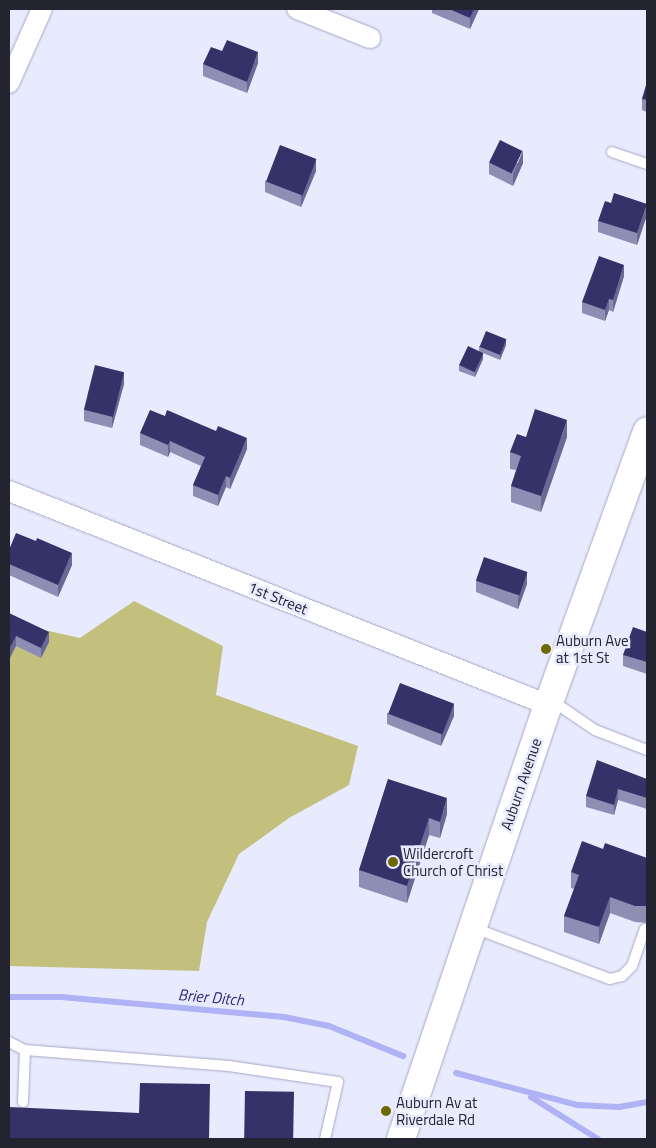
<!DOCTYPE html>
<html>
<head>
<meta charset="utf-8">
<style>
  body { margin:0 }
  #map { position:relative; width:656px; height:1148px; overflow:hidden; background:#e8eafe; font-family:"Titillium Web",sans-serif }
  div>[style] { position:absolute }
  [style*='--x'] { left:calc(var(--x)*1px); top:calc(var(--y)*1px); width:calc(var(--w)*1px); rotate:calc(var(--a)*1deg) }
  .green>* { inset:0; background:#c3c07e }
  .stream>* { height:6px; margin:-3px; padding:0 3px; transform-origin:3px; border-radius:3px; background:#afb2f4 }
  .roads { filter:drop-shadow(0 0 1px #a5a7c6) drop-shadow(0 0 1px #a5a7c6) }
  .lane>* { height:10px; margin:-5px; padding:0 5px; transform-origin:5px; border-radius:5px; background:#fff }
  .street>* { height:20px; margin:-10px; padding:0 10px; transform-origin:10px; border-radius:10px; background:#fff }
  .secondary>* { height:28px; margin:-14px; padding:0 14px; transform-origin:14px; border-radius:14px; background:#fff }
  .wall>* { inset:0; background:#8e8eb4 }
  .shaded-wall>* { inset:0; background:#6a6996 }
  .building>* { inset:0; background:#343269; transform-origin:0 0 }
  .dots>* { width:14px; height:14px; translate:-50% -50%; box-sizing:border-box; border:2px solid #e8eafe; border-radius:50% }
  span { translate:-50% -50%; white-space:nowrap; text-align:center; line-height:1.15; -webkit-text-stroke:5px #e8eafe; paint-order:stroke }
  .street-label { font-size:15px; color:#232430 }
  .poi-label { font-size:15px; color:#232430 }
  .left { translate:0 -50%; text-align:left }
  .water-label { font-size:16px; color:#37317c; font-style:italic }
  .frame { position:absolute; inset:0; border:10px solid #232430; pointer-events:none }
</style>
</head>
<body>
<div id="map">
  <div class="green">
    <i style="clip-path:polygon(134px 601px,223px 646px,216px 695px,358px 746px,349px 785px,289px 818px,239px 854px,207px 922px,199px 971px,9px 966px,9px 622px,80px 638px)"></i>
  </div>
  <div class="stream">
    <i style="--x:9;--y:997;--w:52;--a:0"></i>
    <i style="--x:61;--y:997;--w:224;--a:5.1"></i>
    <i style="--x:284;--y:1017;--w:46;--a:11.3"></i>
    <i style="--x:329;--y:1026;--w:80;--a:22.1"></i>
    <i style="--x:456;--y:1073;--w:125;--a:14.8"></i>
    <i style="--x:577;--y:1105;--w:42;--a:2.7"></i>
    <i style="--x:619;--y:1107;--w:28;--a:-10"></i>
    <i style="--x:531;--y:1097;--w:79;--a:32.1"></i>
  </div>
  <div class="roads">
    <div class="lane">
      <i style="--x:612;--y:152;--w:37;--a:19"></i>
      <i style="--x:551;--y:700;--w:53;--a:34.3"></i>
      <i style="--x:595;--y:730;--w:56;--a:21"></i>
      <i style="--x:474;--y:928;--w:145;--a:20.6"></i>
      <i style="--x:610;--y:979;--w:12;--a:-14"></i>
      <i style="--x:622;--y:976;--w:14;--a:-45"></i>
      <i style="--x:632;--y:966;--w:39;--a:-71"></i>
      <i style="--x:9;--y:1042;--w:18;--a:27"></i>
      <i style="--x:23;--y:1102;--w:52;--a:-87.8"></i>
      <i style="--x:25;--y:1050;--w:205;--a:4.5"></i>
      <i style="--x:229;--y:1066;--w:110;--a:8.4"></i>
      <i style="--x:338;--y:1082;--w:58;--a:102.8"></i>
    </div>
    <div class="street">
      <i style="--x:297;--y:9;--w:79;--a:21.7"></i>
      <i style="--x:9;--y:83;--w:81;--a:-66"></i>
      <i style="--x:9;--y:491;--w:580;--a:21.65"></i>
    </div>
    <div class="secondary">
      <i style="--x:401;--y:1139;--w:458;--a:-71.3"></i>
      <i style="--x:548;--y:705;--w:291;--a:-70.1"></i>
    </div>
  </div>
  <div class="wall">
    <i style="clip-path:polygon(432px 9px,479px 9px,470px 29px,432px 13px)"></i>
    <i style="clip-path:polygon(222px 51px,258px 63px,247px 93px,203px 76px,203px 64px)"></i>
    <i style="clip-path:polygon(647px 82px,647px 112px,642px 110px,642px 99px)"></i>
    <i style="clip-path:polygon(489px 163px,523px 163px,513px 186px,489px 174px)"></i>
    <i style="clip-path:polygon(316px 171px,301px 207px,265px 192px,265px 181px)"></i>
    <i style="clip-path:polygon(611px 203px,647px 215px,637px 245px,598px 232px,598px 221px)"></i>
    <i style="clip-path:polygon(624px 276px,613px 312px,609px 310px,605px 321px,582px 313px,582px 302px)"></i>
    <i style="clip-path:polygon(506px 345px,500px 360px,483px 353px,483px 359px,475px 377px,459px 371px,459px 365px,479px 352px,479px 346px)"></i>
    <i style="clip-path:polygon(124px 384px,112px 428px,84px 421px,84px 410px)"></i>
    <i style="clip-path:polygon(140px 433px,247px 449px,230px 489px,226px 487px,218px 506px,193px 496px,193px 485px,201px 466px,170px 452px,168px 457px,140px 445px)"></i>
    <i style="clip-path:polygon(526px 437px,567px 437px,541px 512px,511px 502px,511px 486px,516px 470px,510px 469px,510px 452px)"></i>
    <i style="clip-path:polygon(36px 541px,72px 565px,58px 597px,9px 575px,9px 550px)"></i>
    <i style="clip-path:polygon(476px 581px,527px 584px,518px 609px,476px 592px)"></i>
    <i style="clip-path:polygon(9px 613px,49px 642px,41px 658px,16px 646px)"></i>
    <i style="clip-path:polygon(647px 632px,647px 674px,623px 666px,623px 655px)"></i>
    <i style="clip-path:polygon(387px 713px,454px 716px,441px 746px,387px 724px)"></i>
    <i style="clip-path:polygon(388px 779px,447px 814px,440px 838px,429px 835px,407px 903px,359px 887px,359px 870px)"></i>
    <i style="clip-path:polygon(647px 779px,647px 809px,618px 800px,614px 815px,586px 807px,586px 796px)"></i>
    <i style="clip-path:polygon(647px 858px,647px 923px,635px 922px,610px 913px,599px 944px,564px 932px,564px 916px,574px 889px,571px 888px,571px 872px)"></i>
  </div>
  <div class="shaded-wall">
    <i style="clip-path:polygon(474px 9px,479px 9px,470px 29px,470px 18px)"></i>
    <i style="clip-path:polygon(258px 52px,258px 63px,247px 93px,247px 82px)"></i>
    <i style="clip-path:polygon(523px 151px,523px 163px,513px 186px,513px 174px)"></i>
    <i style="clip-path:polygon(316px 159px,316px 171px,301px 207px,301px 195px)"></i>
    <i style="clip-path:polygon(647px 204px,647px 215px,637px 245px,637px 233px)"></i>
    <i style="clip-path:polygon(624px 265px,624px 276px,613px 312px,613px 300px)"></i>
    <i style="clip-path:polygon(609px 299px,609px 310px,605px 321px,605px 310px)"></i>
    <i style="clip-path:polygon(506px 339px,506px 345px,500px 360px,500px 355px)"></i>
    <i style="clip-path:polygon(483px 353px,483px 359px,475px 377px,475px 372px)"></i>
    <i style="clip-path:polygon(124px 372px,124px 384px,112px 428px,112px 417px)"></i>
    <i style="clip-path:polygon(567px 420px,567px 437px,541px 512px,541px 496px)"></i>
    <i style="clip-path:polygon(247px 438px,247px 449px,230px 489px,230px 478px)"></i>
    <i style="clip-path:polygon(170px 441px,170px 452px,168px 457px,168px 445px)"></i>
    <i style="clip-path:polygon(226px 476px,226px 487px,218px 506px,218px 495px)"></i>
    <i style="clip-path:polygon(72px 553px,72px 565px,58px 597px,58px 585px)"></i>
    <i style="clip-path:polygon(527px 572px,527px 584px,518px 609px,518px 598px)"></i>
    <i style="clip-path:polygon(49px 632px,49px 642px,41px 658px,41px 648px)"></i>
    <i style="clip-path:polygon(16px 636px,16px 646px,9px 660px,9px 650px)"></i>
    <i style="clip-path:polygon(454px 704px,454px 716px,441px 746px,441px 735px)"></i>
    <i style="clip-path:polygon(618px 789px,618px 800px,614px 815px,614px 805px)"></i>
    <i style="clip-path:polygon(447px 798px,447px 814px,440px 838px,440px 822px)"></i>
    <i style="clip-path:polygon(429px 818px,429px 835px,407px 903px,407px 886px)"></i>
    <i style="clip-path:polygon(610px 897px,610px 913px,599px 944px,599px 927px)"></i>
  </div>
  <div class="building">
    <i style="clip-path:polygon(449px 9px,474px 9px,470px 18px)"></i>
    <i style="clip-path:polygon(227px 40px,258px 52px,247px 82px,203px 64px,211px 47px,222px 51px)"></i>
    <i style="clip-path:polygon(647px 82px,647px 100px,642px 99px)"></i>
    <i style="left:500px;top:140px;width:25px;height:25px;rotate:26deg"></i>
    <i style="left:280px;top:145px;width:39px;height:39px;rotate:21deg"></i>
    <i style="clip-path:polygon(614px 193px,647px 204px,637px 233px,598px 221px,605px 201px,611px 203px)"></i>
    <i style="clip-path:polygon(599px 256px,624px 265px,613px 300px,609px 299px,605px 310px,582px 302px)"></i>
    <i style="left:486px;top:331px;width:22px;height:17px;rotate:22deg"></i>
    <i style="left:468px;top:346px;width:17px;height:21px;rotate:25deg"></i>
    <i style="left:95px;top:365px;width:30px;height:46px;rotate:14deg"></i>
    <i style="clip-path:polygon(535px 409px,567px 420px,541px 496px,511px 486px,521px 456px,510px 452px,517px 434px,526px 437px)"></i>
    <i style="clip-path:polygon(150px 410px,165px 416px,167px 410px,216px 431px,218px 426px,247px 438px,230px 478px,226px 476px,218px 495px,193px 485px,205px 457px,170px 441px,168px 445px,140px 433px)"></i>
    <i style="clip-path:polygon(16px 533px,36px 541px,37px 538px,72px 553px,58px 585px,9px 564px,9px 550px)"></i>
    <i style="left:484px;top:557px;width:46px;height:25px;rotate:19deg"></i>
    <i style="clip-path:polygon(9px 613px,49px 632px,41px 648px,16px 636px,9px 650px)"></i>
    <i style="clip-path:polygon(633px 627px,647px 632px,647px 662px,623px 655px)"></i>
    <i style="left:400px;top:683px;width:58px;height:33px;rotate:21deg"></i>
    <i style="clip-path:polygon(597px 760px,647px 779px,647px 798px,618px 789px,614px 805px,586px 796px)"></i>
    <i style="clip-path:polygon(388px 779px,447px 798px,440px 822px,429px 818px,407px 886px,359px 870px)"></i>
    <i style="clip-path:polygon(582px 841px,603px 849px,605px 843px,647px 858px,647px 906px,635px 906px,610px 897px,599px 927px,564px 916px,579px 875px,571px 872px)"></i>
    <i style="clip-path:polygon(140px 1083px,210px 1084px,209px 1139px,9px 1139px,9px 1107px,139px 1113px)"></i>
    <i style="left:245px;top:1091px;width:49px;height:48px;rotate:1deg"></i>
  </div>
  <div class="dots">
    <i style="left:546px;top:649px;background:#6e6800"></i>
    <i style="left:393px;top:862px;background:#6e6800"></i>
    <i style="left:386px;top:1111px;background:#6e6800"></i>
  </div>
  <div class="street-label">
    <span style="left:278px;top:598px;rotate:22deg">1st Street</span>
    <span style="left:521px;top:784px;rotate:-71deg">Auburn Avenue</span>
  </div>
  <div class="poi-label">
    <span class="left" style="left:556px;top:649px">Auburn Ave<br>at 1st St</span>
    <span class="left" style="left:403px;top:862px">Wildercroft<br>Church of Christ</span>
    <span class="left" style="left:396px;top:1111px">Auburn Av at<br>Riverdale Rd</span>
  </div>
  <div class="water-label">
    <span style="left:211px;top:997px;rotate:5deg">Brier Ditch</span>
  </div>
  <div class="frame"></div>
</div>
</body>
</html>
